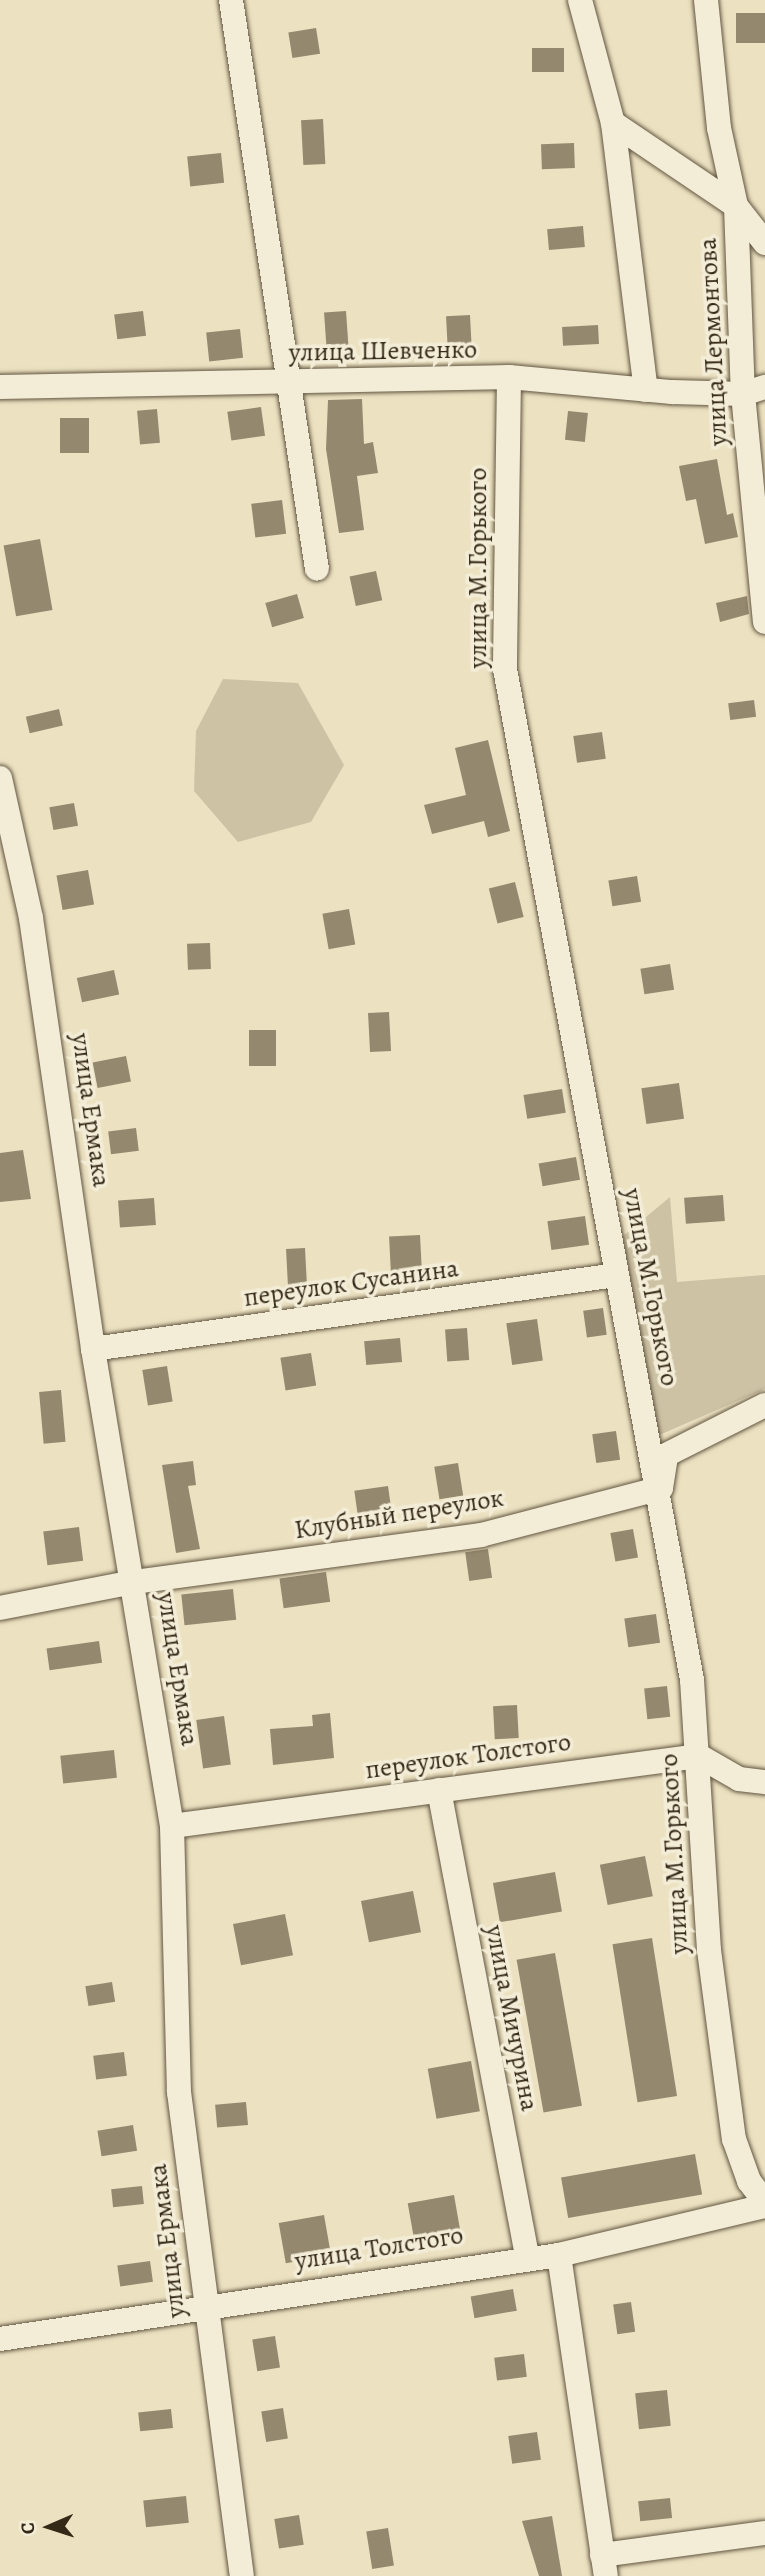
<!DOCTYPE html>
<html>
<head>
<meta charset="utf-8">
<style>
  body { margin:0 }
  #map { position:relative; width:765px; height:2576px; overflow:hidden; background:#ece2c1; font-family:Alegreya,serif }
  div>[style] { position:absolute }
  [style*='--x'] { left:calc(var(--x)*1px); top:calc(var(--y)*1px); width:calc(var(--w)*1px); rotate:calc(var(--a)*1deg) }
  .green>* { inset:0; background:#cdc2a4 }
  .building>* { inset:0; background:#94896f; transform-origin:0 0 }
  .roads { filter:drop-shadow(0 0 2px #625641) drop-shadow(0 0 2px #625641) }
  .minor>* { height:24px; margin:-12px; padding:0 12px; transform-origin:12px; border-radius:12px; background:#f3ecd7 }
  span { translate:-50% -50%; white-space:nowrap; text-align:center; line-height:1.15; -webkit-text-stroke:7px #f3ecd7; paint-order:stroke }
  .street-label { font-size:26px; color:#342816 }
  .north { position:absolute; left:14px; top:2492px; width:70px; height:70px; -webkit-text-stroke:5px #f3ecd7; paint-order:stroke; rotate:267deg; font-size:19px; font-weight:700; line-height:28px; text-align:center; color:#342816 }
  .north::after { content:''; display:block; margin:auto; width:24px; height:32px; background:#342816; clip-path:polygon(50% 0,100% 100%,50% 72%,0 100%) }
</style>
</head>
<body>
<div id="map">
  <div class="green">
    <i style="clip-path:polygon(223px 679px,298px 683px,344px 765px,311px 822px,238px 842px,194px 791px,196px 731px)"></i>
    <i style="clip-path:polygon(670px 1197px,677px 1282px,765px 1275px,765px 1389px,657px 1436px,622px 1237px)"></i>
  </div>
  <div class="building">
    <i style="left:736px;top:13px;width:29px;height:30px"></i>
    <i style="left:316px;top:28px;width:26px;height:28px;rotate:81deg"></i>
    <i style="left:564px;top:48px;width:24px;height:32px;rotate:90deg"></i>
    <i style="left:323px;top:119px;width:45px;height:22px;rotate:87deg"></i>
    <i style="left:574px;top:143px;width:25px;height:33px;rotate:88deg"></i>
    <i style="left:221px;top:153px;width:30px;height:34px;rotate:84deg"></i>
    <i style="left:583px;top:226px;width:21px;height:36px;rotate:85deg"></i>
    <i style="left:143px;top:311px;width:25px;height:29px;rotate:83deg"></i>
    <i style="left:346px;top:311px;width:46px;height:22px;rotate:86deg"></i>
    <i style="left:470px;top:315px;width:40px;height:24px;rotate:87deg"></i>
    <i style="left:598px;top:325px;width:19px;height:36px;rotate:87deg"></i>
    <i style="left:240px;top:329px;width:29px;height:34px;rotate:84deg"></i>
    <i style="clip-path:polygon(362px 399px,364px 444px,373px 442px,378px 473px,357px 476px,364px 530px,339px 533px,326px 449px,328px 400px)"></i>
    <i style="left:261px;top:407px;width:29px;height:34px;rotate:82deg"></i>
    <i style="left:157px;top:409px;width:34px;height:20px;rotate:85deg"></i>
    <i style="left:568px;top:411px;width:20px;height:29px;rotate:6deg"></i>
    <i style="left:89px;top:418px;width:35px;height:29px;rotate:90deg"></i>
    <i style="clip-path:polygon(717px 459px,727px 515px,733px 513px,738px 537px,705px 544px,696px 499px,686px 501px,679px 466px)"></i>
    <i style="left:282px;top:500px;width:34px;height:31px;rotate:83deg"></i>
    <i style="left:40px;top:539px;width:72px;height:37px;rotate:80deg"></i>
    <i style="left:376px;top:571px;width:30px;height:27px;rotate:78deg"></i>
    <i style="left:297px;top:594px;width:25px;height:33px;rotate:74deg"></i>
    <i style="clip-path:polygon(747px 596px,749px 614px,720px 622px,716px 603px)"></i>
    <i style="left:754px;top:700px;width:17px;height:26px;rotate:83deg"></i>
    <i style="left:59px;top:709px;width:17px;height:34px;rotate:77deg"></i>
    <i style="left:602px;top:732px;width:27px;height:29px;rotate:82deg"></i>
    <i style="clip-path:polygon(488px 740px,510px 831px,488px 837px,484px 821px,432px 834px,424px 805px,466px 795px,455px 748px)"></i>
    <i style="left:74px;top:803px;width:23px;height:25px;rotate:80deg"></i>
    <i style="left:88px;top:870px;width:35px;height:32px;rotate:80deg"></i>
    <i style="left:637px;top:876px;width:26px;height:29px;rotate:81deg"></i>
    <i style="left:515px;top:882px;width:36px;height:27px;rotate:76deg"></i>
    <i style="left:349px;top:909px;width:36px;height:27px;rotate:80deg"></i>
    <i style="left:210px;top:943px;width:26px;height:23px;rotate:88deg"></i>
    <i style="left:670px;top:964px;width:26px;height:30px;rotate:81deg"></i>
    <i style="left:114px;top:970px;width:25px;height:38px;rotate:78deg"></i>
    <i style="left:389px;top:1012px;width:39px;height:21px;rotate:87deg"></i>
    <i style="left:249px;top:1030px;width:27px;height:36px"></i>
    <i style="left:126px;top:1056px;width:26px;height:34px;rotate:79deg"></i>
    <i style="left:679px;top:1083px;width:36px;height:38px;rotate:82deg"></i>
    <i style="left:562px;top:1089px;width:24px;height:39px;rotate:81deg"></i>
    <i style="left:136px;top:1128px;width:23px;height:28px;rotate:83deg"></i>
    <i style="clip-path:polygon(23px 1150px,31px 1199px,0 1202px,0 1153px)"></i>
    <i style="left:576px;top:1157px;width:23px;height:38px;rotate:80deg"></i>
    <i style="left:723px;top:1195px;width:26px;height:39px;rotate:86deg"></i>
    <i style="left:154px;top:1198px;width:27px;height:36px;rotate:86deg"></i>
    <i style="left:585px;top:1216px;width:29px;height:38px;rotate:82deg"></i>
    <i style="left:420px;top:1235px;width:37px;height:31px;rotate:87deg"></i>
    <i style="left:305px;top:1248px;width:36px;height:19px;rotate:87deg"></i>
    <i style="left:603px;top:1308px;width:27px;height:20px;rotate:82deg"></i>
    <i style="left:537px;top:1319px;width:42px;height:31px;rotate:82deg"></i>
    <i style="left:467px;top:1328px;width:32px;height:22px;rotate:86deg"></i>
    <i style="left:400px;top:1338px;width:24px;height:36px;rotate:85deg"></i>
    <i style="left:311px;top:1353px;width:33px;height:31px;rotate:81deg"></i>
    <i style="left:167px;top:1366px;width:36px;height:25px;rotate:81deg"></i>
    <i style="left:61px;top:1390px;width:52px;height:22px;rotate:85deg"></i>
    <i style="left:616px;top:1431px;width:29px;height:24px;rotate:82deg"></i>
    <i style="clip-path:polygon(193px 1461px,196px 1485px,188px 1486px,200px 1549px,176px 1553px,162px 1465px)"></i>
    <i style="left:458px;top:1463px;width:33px;height:24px;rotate:81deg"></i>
    <i style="left:388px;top:1486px;width:30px;height:34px;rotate:82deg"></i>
    <i style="left:79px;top:1527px;width:34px;height:36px;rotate:83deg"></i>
    <i style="left:633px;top:1529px;width:29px;height:23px;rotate:80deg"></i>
    <i style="left:488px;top:1549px;width:29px;height:23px;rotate:82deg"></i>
    <i style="left:326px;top:1572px;width:30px;height:47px;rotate:82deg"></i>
    <i style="left:233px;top:1589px;width:31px;height:52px;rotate:84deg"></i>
    <i style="left:656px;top:1614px;width:29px;height:32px;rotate:82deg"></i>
    <i style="left:99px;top:1641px;width:22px;height:53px;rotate:82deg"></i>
    <i style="left:667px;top:1686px;width:31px;height:23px;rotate:84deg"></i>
    <i style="left:517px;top:1705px;width:33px;height:24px;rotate:87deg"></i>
    <i style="clip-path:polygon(330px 1713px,334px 1758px,273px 1765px,270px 1729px,313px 1726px,312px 1715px)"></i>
    <i style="left:224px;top:1716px;width:49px;height:28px;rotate:82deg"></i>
    <i style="left:114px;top:1750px;width:28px;height:54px;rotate:84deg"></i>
    <i style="left:645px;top:1856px;width:41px;height:46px;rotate:79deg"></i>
    <i style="left:555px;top:1872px;width:40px;height:63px;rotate:80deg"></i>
    <i style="left:413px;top:1891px;width:42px;height:53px;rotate:79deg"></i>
    <i style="left:285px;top:1914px;width:42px;height:53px;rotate:79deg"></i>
    <i style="left:652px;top:1938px;width:160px;height:40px;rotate:81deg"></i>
    <i style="left:555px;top:1953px;width:155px;height:39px;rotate:80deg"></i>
    <i style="left:112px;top:1982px;width:20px;height:27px;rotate:81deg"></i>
    <i style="left:124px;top:2052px;width:24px;height:31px;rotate:83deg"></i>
    <i style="left:471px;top:2061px;width:51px;height:44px;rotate:80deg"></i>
    <i style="left:246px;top:2102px;width:23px;height:31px;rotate:85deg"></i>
    <i style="left:133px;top:2125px;width:26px;height:36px;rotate:81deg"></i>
    <i style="left:695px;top:2154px;width:41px;height:136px;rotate:80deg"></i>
    <i style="left:142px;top:2186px;width:18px;height:31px;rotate:84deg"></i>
    <i style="left:454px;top:2195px;width:40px;height:47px;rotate:80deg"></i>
    <i style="left:324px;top:2215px;width:41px;height:46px;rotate:80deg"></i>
    <i style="left:150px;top:2261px;width:21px;height:33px;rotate:82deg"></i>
    <i style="left:513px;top:2289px;width:22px;height:43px;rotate:80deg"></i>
    <i style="left:631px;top:2302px;width:30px;height:18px;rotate:82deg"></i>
    <i style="left:275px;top:2336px;width:32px;height:23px;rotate:81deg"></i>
    <i style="left:524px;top:2354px;width:23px;height:30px;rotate:83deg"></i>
    <i style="left:667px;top:2390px;width:36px;height:32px;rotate:84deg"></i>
    <i style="left:283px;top:2408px;width:31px;height:22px;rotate:81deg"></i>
    <i style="left:171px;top:2409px;width:19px;height:33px;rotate:84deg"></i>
    <i style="left:537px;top:2432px;width:28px;height:29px;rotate:82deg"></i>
    <i style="left:186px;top:2496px;width:27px;height:43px;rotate:84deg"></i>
    <i style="left:670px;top:2498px;width:20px;height:32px;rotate:84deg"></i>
    <i style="left:299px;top:2515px;width:30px;height:25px;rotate:81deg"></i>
    <i style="clip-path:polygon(552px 2516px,562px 2576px,539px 2576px,522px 2521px)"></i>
    <i style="left:388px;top:2528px;width:38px;height:22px;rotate:81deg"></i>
  </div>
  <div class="roads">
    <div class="minor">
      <i style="--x:231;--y:0;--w:575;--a:81.41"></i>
      <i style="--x:580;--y:0;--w:127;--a:75"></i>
      <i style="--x:613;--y:123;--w:148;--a:34"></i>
      <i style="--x:736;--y:206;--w:188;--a:87.9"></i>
      <i style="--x:743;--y:394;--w:229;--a:84.5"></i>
      <i style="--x:706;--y:0;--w:129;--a:84.2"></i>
      <i style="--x:719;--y:128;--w:80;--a:77.7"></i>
      <i style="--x:736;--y:206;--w:47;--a:51.9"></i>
      <i style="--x:613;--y:123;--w:269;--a:83"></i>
      <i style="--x:509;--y:377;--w:292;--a:90.8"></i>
      <i style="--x:505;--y:669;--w:1028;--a:79.52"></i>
      <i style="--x:692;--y:1680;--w:271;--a:86.4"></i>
      <i style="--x:709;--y:1950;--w:191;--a:82.5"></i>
      <i style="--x:734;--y:2139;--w:45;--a:70.3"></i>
      <i style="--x:749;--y:2181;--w:26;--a:53"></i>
      <i style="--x:0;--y:387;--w:509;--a:-1.13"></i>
      <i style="--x:509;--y:377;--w:164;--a:5.3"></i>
      <i style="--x:672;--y:392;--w:71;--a:1.6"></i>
      <i style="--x:743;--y:394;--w:23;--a:-18"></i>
      <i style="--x:0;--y:778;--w:143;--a:77.5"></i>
      <i style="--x:31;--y:918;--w:435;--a:81.8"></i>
      <i style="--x:93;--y:1349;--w:483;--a:80.6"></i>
      <i style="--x:172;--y:1826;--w:266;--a:88.5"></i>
      <i style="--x:179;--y:2092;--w:488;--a:82.6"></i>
      <i style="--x:93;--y:1349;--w:528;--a:-8.05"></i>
      <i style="--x:0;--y:1608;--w:136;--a:-11"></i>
      <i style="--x:134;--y:1582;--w:350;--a:-7.7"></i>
      <i style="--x:481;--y:1535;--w:186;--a:-14.6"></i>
      <i style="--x:661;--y:1488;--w:33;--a:-81"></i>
      <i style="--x:666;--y:1455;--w:111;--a:-26.8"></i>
      <i style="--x:439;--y:1790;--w:474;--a:79.3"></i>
      <i style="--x:172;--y:1826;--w:532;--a:-7.57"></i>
      <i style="--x:699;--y:1756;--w:46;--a:29.9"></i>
      <i style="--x:739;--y:1779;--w:26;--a:7"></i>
      <i style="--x:559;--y:2255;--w:324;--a:81.7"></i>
      <i style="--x:0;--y:2339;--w:565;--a:-8.55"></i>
      <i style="--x:559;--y:2255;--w:212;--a:-13.4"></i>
      <i style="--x:602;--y:2555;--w:164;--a:-7.7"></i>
    </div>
  </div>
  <div class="street-label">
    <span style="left:713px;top:342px;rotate:-93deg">улица Лермонтова</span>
    <span style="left:383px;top:351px;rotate:-1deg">улица Шевченко</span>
    <span style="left:478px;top:568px;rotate:-90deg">улица М.Горького</span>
    <span style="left:91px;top:1110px;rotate:82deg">улица Ермака</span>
    <span style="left:351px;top:1283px;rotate:-8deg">переулок Сусанина</span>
    <span style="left:651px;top:1287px;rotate:79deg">улица М.Горького</span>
    <span style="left:399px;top:1514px;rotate:-9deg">Клубный переулок</span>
    <span style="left:178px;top:1669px;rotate:81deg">улица Ермака</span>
    <span style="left:468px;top:1756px;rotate:-8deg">переулок Толстого</span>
    <span style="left:674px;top:1854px;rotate:-93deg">улица М.Горького</span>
    <span style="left:512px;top:2018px;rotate:79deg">улица Мичурина</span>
    <span style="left:167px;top:2241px;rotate:-97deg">улица Ермака</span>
    <span style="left:379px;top:2248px;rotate:-9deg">улица Толстого</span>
  </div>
  <div class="north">С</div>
</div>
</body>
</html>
